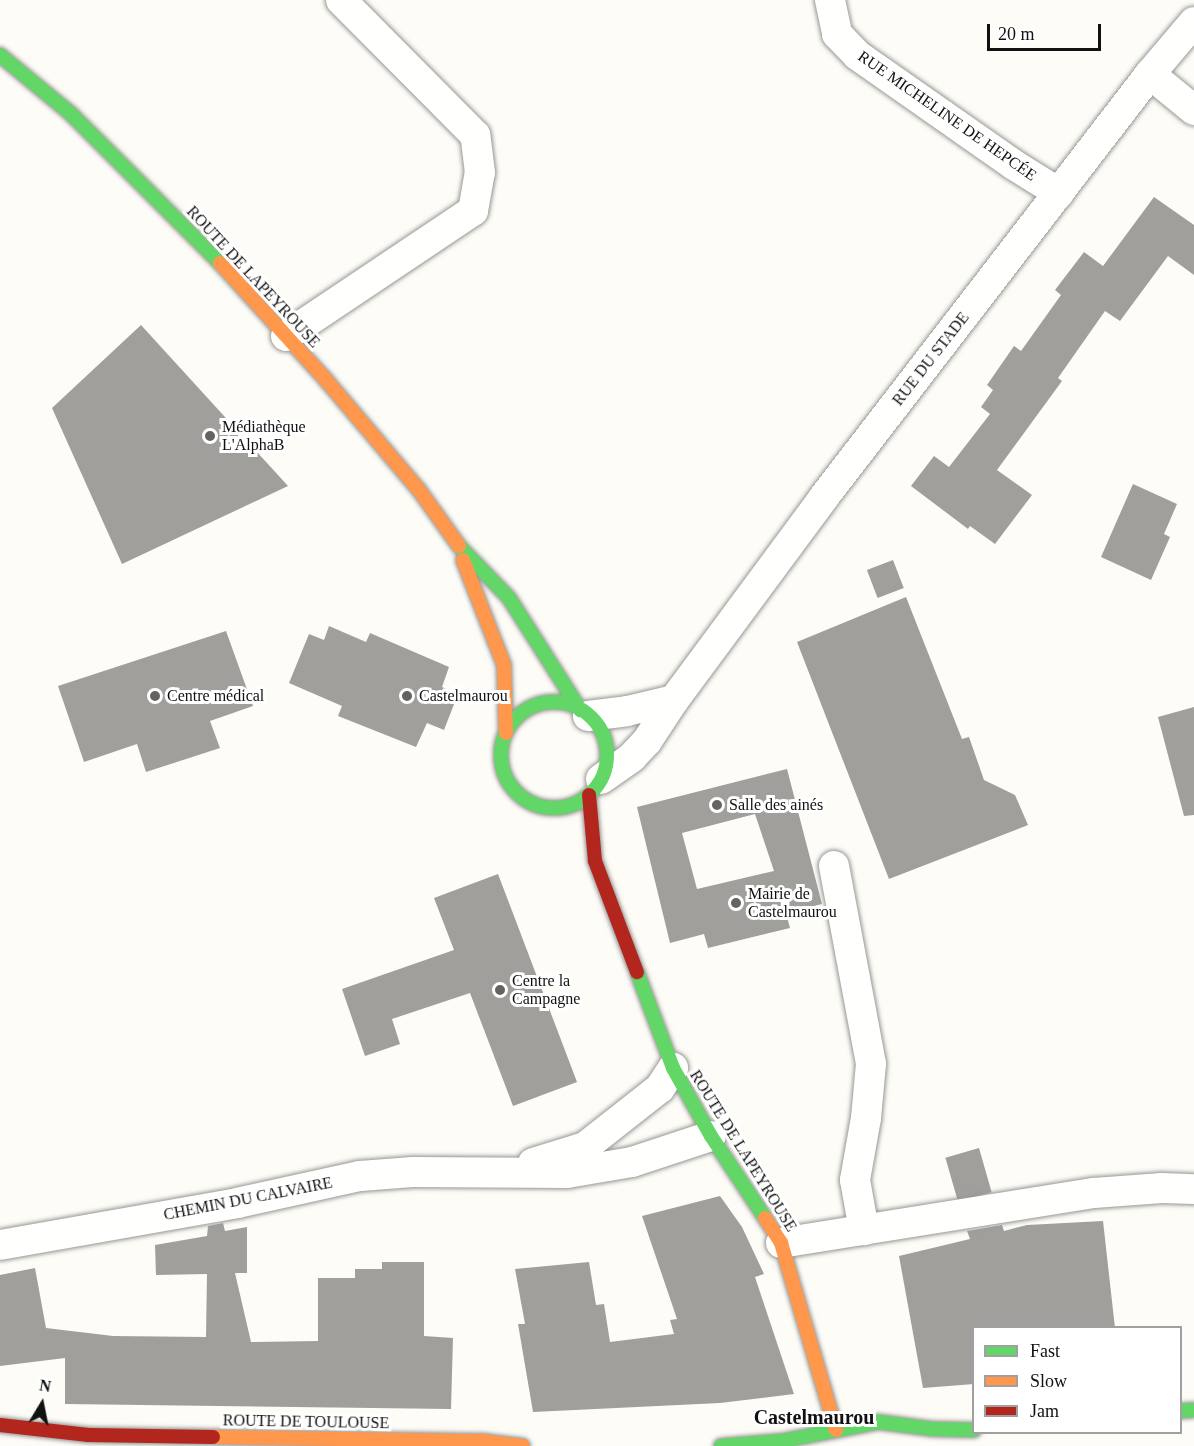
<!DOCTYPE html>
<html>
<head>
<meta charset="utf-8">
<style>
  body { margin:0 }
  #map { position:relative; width:1194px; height:1446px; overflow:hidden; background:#fdfcf7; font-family:Georgia,serif }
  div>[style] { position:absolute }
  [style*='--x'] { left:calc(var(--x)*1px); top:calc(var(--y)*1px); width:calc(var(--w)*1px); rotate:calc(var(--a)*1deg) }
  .building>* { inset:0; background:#a19f9c; transform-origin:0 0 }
  .roads { filter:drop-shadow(0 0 2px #979795) drop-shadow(0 0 2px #979795) }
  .street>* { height:30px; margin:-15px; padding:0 15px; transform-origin:15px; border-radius:15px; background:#fffffe }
  .fast>* { height:14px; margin:-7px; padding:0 7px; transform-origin:7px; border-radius:7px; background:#63d668 }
  .fast>.ring { margin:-7px; padding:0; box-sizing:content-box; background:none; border:14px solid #63d668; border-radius:50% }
  .slow>* { height:14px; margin:-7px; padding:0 7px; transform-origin:7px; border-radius:7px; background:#ff974d }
  .jam>* { height:14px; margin:-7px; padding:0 7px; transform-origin:7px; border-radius:7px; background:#b3261e }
  .dots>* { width:16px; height:16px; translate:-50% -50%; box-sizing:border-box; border:3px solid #fff; border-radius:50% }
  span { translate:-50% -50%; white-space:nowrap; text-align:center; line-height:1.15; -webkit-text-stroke:6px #fff; paint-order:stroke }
  .street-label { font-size:16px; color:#111 }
  .poi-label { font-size:16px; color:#111 }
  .left { translate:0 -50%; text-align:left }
  .quarter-label { font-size:20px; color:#111; font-weight:700 }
  .legend { position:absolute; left:972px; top:1326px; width:210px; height:108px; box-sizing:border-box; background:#fff; border:2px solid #a0a0a0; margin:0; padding:8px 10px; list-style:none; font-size:18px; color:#111 }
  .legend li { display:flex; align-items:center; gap:12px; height:30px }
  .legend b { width:30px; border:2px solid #a0a0a0 }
  .north { position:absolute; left:12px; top:1374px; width:60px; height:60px; -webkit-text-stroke:4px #fff; paint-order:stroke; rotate:10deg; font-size:16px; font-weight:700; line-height:24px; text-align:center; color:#111 }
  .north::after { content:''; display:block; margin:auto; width:21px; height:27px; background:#111; clip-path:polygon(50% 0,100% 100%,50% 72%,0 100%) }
  .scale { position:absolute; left:987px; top:24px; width:114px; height:27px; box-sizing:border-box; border:3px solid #111; border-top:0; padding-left:8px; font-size:18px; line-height:21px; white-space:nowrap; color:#111; -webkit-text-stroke:4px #fff; paint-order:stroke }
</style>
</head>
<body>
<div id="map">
  <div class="building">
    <i style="clip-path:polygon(1154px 197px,1194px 225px,1194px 275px,1168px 256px,1120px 321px,1105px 311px,1058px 378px,1062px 381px,997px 470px,1032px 495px,995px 544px,970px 526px,968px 529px,911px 486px,934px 456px,949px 467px,990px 414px,981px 407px,993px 390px,987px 385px,1014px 346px,1021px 351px,1061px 295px,1055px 290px,1084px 252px,1103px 266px)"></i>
    <i style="clip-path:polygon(141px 325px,288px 486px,122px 564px,52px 408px)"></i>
    <i style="clip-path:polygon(1133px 484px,1177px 504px,1164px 534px,1170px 537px,1151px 580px,1101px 557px)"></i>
    <i style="left:893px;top:560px;width:30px;height:28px;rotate:69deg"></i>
    <i style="clip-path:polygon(906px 597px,962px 739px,969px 737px,984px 780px,1015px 795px,1028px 825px,889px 879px,797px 642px)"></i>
    <i style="clip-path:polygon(329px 626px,366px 642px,370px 633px,449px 667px,442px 687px,458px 694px,444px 730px,427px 723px,416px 747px,338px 716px,342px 706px,289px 683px,309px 634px,324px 640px)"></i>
    <i style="clip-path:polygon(226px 631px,253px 706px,210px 721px,220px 748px,146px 772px,137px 744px,84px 762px,58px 686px)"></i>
    <i style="clip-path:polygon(1194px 707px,1194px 815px,1184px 816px,1158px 717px)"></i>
    <i style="clip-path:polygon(evenodd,787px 769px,822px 904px,786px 913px,790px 928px,708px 948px,704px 934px,670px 943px,637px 807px,787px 769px,755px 814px,774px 871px,697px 889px,682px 833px,755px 814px)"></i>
    <i style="clip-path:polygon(498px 874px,577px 1082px,513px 1106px,470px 993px,392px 1019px,400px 1044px,365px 1056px,342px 989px,454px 950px,434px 898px)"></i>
    <i style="left:979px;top:1148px;width:46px;height:35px;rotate:74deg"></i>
    <i style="clip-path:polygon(720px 1196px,742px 1227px,764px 1274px,755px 1277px,794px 1394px,720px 1403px,533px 1412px,518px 1324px,525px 1324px,515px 1269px,589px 1262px,596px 1305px,604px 1304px,610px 1342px,674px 1334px,670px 1320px,677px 1319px,642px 1216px)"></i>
    <i style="clip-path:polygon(1103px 1221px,1115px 1328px,974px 1328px,974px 1384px,923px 1388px,899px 1256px,970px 1239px,967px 1231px,1002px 1225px,1004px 1231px,1027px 1225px)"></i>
    <i style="clip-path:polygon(223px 1223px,225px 1231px,247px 1227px,247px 1273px,235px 1273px,251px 1342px,318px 1341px,318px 1278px,355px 1278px,355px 1269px,382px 1269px,382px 1262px,424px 1262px,424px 1336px,453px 1338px,451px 1409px,65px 1404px,65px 1358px,0 1366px,0 1275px,35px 1268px,46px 1328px,113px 1336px,206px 1337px,207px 1274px,156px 1275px,155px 1245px,207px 1236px,208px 1226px)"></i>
  </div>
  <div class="roads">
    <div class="street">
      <i style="--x:830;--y:0;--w:35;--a:78"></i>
      <i style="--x:837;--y:34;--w:29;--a:46"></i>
      <i style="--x:857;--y:55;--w:192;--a:35"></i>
      <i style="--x:1014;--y:165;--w:53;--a:31.9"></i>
      <i style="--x:1150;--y:74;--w:57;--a:39.3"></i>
      <i style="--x:286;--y:336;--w:225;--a:-33.8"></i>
      <i style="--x:473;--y:211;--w:39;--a:-80"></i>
      <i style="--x:480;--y:173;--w:38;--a:-97"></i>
      <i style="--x:475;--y:135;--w:190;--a:-134.8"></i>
      <i style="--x:588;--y:716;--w:39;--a:-7"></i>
      <i style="--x:627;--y:711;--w:48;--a:-13.2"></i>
      <i style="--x:601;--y:779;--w:38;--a:-35"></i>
      <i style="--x:632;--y:757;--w:22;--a:-47"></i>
      <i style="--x:647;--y:741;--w:49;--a:-56.6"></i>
      <i style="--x:674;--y:700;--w:252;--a:-53.5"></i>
      <i style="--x:824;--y:497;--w:534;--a:-52.38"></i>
      <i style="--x:1150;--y:74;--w:68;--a:-49.8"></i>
      <i style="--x:834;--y:866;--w:201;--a:79.4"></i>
      <i style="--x:871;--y:1064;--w:54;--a:95.3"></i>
      <i style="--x:866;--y:1118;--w:63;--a:100.1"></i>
      <i style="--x:855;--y:1180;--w:51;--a:79.8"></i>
      <i style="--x:533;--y:1163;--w:54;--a:-17.1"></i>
      <i style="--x:585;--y:1147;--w:95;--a:-38.2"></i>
      <i style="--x:660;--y:1088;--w:24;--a:-57"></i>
      <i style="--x:781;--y:1243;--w:317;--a:-9.1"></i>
      <i style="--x:1094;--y:1193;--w:68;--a:-4.2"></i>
      <i style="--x:1162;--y:1188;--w:32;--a:2"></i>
      <i style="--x:0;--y:1245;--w:241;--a:-10"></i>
      <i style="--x:237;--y:1203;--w:126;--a:-12.4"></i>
      <i style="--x:360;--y:1176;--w:53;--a:-4.3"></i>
      <i style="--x:413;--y:1172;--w:154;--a:0.4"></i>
      <i style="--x:567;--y:1173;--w:66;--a:-9.6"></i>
      <i style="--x:632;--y:1162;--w:83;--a:-18.2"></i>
    </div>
    <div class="fast">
      <i style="--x:0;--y:55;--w:92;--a:39.7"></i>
      <i style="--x:71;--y:114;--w:211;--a:45"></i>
      <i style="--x:459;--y:546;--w:72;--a:46.1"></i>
      <i style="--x:509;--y:598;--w:133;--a:57.6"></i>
      <i class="ring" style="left:501px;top:702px;width:92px;height:92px"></i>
      <i style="--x:637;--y:972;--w:103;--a:69.4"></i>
      <i style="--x:673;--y:1068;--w:78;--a:60.8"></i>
      <i style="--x:711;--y:1136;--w:98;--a:56.6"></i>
      <i style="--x:1180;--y:1411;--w:14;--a:-4"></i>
      <i style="--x:721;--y:1446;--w:61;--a:-4.7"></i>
      <i style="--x:782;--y:1441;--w:99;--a:-11.1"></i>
      <i style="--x:879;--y:1422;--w:53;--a:7.5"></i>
      <i style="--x:932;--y:1429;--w:42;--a:1.4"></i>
    </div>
    <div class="slow">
      <i style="--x:220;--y:263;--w:158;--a:47.8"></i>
      <i style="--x:326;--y:380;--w:144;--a:49.8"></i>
      <i style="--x:419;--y:490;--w:69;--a:54.5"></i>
      <i style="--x:463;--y:560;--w:113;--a:68.7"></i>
      <i style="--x:504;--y:665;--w:68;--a:88.3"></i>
      <i style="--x:765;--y:1218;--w:30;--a:57"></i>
      <i style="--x:781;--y:1243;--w:195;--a:73.6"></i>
      <i style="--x:213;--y:1437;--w:269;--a:0.9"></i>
      <i style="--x:482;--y:1441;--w:41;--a:7"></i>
    </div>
    <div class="jam">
      <i style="--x:589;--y:795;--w:66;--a:84.8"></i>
      <i style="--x:595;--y:861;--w:119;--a:69.3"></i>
      <i style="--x:0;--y:1425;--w:89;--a:6.5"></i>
      <i style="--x:88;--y:1435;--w:125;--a:0.9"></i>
    </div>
  </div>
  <div class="dots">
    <i style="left:210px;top:436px;background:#646362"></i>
    <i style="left:155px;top:696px;background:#646362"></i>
    <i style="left:407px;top:696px;background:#646362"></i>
    <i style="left:717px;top:805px;background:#646362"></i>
    <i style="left:736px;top:903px;background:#646362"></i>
    <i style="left:500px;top:990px;background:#646362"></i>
  </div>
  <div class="street-label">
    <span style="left:947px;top:116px;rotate:35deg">RUE MICHELINE DE HEPCÉE</span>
    <span style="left:253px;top:277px;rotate:47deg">ROUTE DE LAPEYROUSE</span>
    <span style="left:931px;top:359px;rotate:-52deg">RUE DU STADE</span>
    <span style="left:743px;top:1151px;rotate:58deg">ROUTE DE LAPEYROUSE</span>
    <span style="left:248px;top:1199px;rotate:-11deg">CHEMIN DU CALVAIRE</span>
    <span style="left:306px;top:1422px;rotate:1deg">ROUTE DE TOULOUSE</span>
  </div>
  <div class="poi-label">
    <span class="left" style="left:222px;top:436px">Médiathèque<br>L'AlphaB</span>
    <span class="left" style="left:167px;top:696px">Centre médical</span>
    <span class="left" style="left:419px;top:696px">Castelmaurou</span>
    <span class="left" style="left:729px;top:805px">Salle des ainés</span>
    <span class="left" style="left:748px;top:903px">Mairie de<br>Castelmaurou</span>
    <span class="left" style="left:512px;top:990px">Centre la<br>Campagne</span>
  </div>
  <div class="quarter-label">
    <span style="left:814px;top:1417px">Castelmaurou</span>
  </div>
  <ul class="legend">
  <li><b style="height:8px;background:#63d668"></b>Fast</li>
  <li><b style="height:8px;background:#ff974d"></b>Slow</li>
  <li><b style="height:8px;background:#b3261e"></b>Jam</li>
  </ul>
  <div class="north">N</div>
  <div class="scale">20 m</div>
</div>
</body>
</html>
